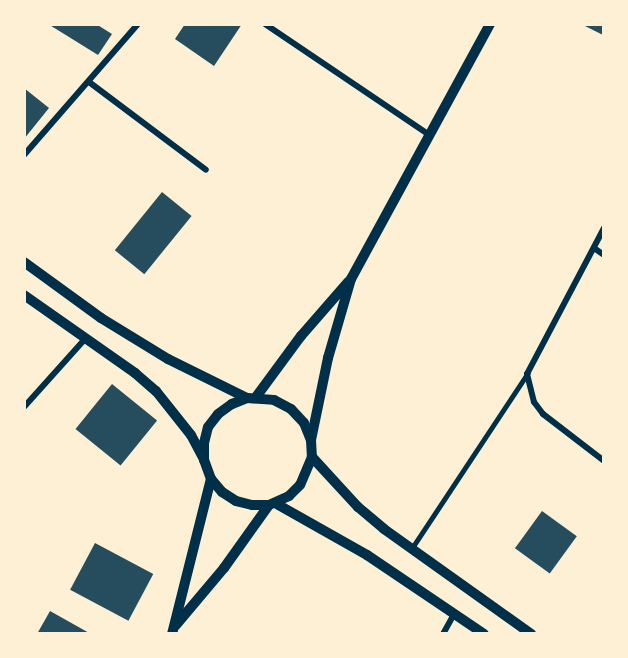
<!DOCTYPE html>
<html>
<head>
<meta charset="utf-8">
<style>
  body { margin:0 }
  #map { position:relative; width:628px; height:658px; overflow:hidden; background:#fdf0d5; font-family:"Times New Roman",serif }
  div>[style] { position:absolute }
  [style*='--x'] { left:calc(var(--x)*1px); top:calc(var(--y)*1px); width:calc(var(--w)*1px); rotate:calc(var(--a)*1deg) }
  .building>* { inset:0; background:#264d5e; transform-origin:0 0 }
  .service>* { height:4.5px; margin:-2.25px; padding:0 2.25px; transform-origin:2.25px; border-radius:2.25px; background:#003049 }
  .minor>* { height:6px; margin:-3px; padding:0 3px; transform-origin:3px; border-radius:3px; background:#003049 }
  .tertiary>* { height:10px; margin:-5px; padding:0 5px; transform-origin:5px; border-radius:5px; background:#003049 }
  span { translate:-50% -50%; white-space:nowrap; text-align:center; line-height:1.15; -webkit-text-stroke:4.5px #fdf0d5; paint-order:stroke }
  .frame { position:absolute; inset:0; border:26px solid #fdf0d5; pointer-events:none }
</style>
</head>
<body>
<div id="map">
  <div class="building">
    <i style="clip-path:polygon(48px 24px,96px 24px,112px 34px,98px 55px)"></i>
    <i style="clip-path:polygon(185px 24px,242px 24px,214px 66px,175px 39px)"></i>
    <i style="clip-path:polygon(581px 24px,604px 24px,604px 34px,603px 35px)"></i>
    <i style="clip-path:polygon(24px 88px,49px 108px,24px 139px)"></i>
    <i style="left:162px;top:192px;width:38px;height:75px;rotate:39deg"></i>
    <i style="left:112px;top:384px;width:58px;height:58px;rotate:39deg"></i>
    <i style="left:542px;top:511px;width:43px;height:46px;rotate:36deg"></i>
    <i style="left:95px;top:543px;width:66px;height:53px;rotate:28deg"></i>
    <i style="clip-path:polygon(50px 611px,91px 634px,37px 634px)"></i>
  </div>
  <div class="service">
    <i style="--x:412;--y:548;--w:209;--a:-56.5"></i>
  </div>
  <div class="minor">
    <i style="--x:265;--y:24;--w:197;--a:34"></i>
    <i style="--x:89;--y:82;--w:146;--a:36.9"></i>
    <i style="--x:24;--y:155;--w:174;--a:-49"></i>
    <i style="--x:604;--y:228;--w:165;--a:117.8"></i>
    <i style="--x:527;--y:374;--w:29;--a:76"></i>
    <i style="--x:534;--y:402;--w:15;--a:53"></i>
    <i style="--x:543;--y:414;--w:77;--a:37.6"></i>
    <i style="--x:594;--y:248;--w:12;--a:35"></i>
    <i style="--x:24;--y:407;--w:93;--a:-48.1"></i>
    <i style="--x:443;--y:634;--w:23;--a:-61"></i>
  </div>
  <div class="tertiary">
    <i style="--x:24;--y:262;--w:95;--a:36"></i>
    <i style="--x:101;--y:318;--w:79;--a:31.5"></i>
    <i style="--x:168;--y:359;--w:88;--a:26.3"></i>
    <i style="--x:247;--y:398;--w:27;--a:4"></i>
    <i style="--x:274;--y:400;--w:19;--a:28"></i>
    <i style="--x:291;--y:409;--w:19;--a:47"></i>
    <i style="--x:304;--y:423;--w:18;--a:68"></i>
    <i style="--x:311;--y:440;--w:17;--a:87"></i>
    <i style="--x:312;--y:457;--w:30;--a:113"></i>
    <i style="--x:300;--y:485;--w:16;--a:135"></i>
    <i style="--x:289;--y:496;--w:22;--a:156"></i>
    <i style="--x:269;--y:505;--w:17;--a:180"></i>
    <i style="--x:252;--y:505;--w:16;--a:-166"></i>
    <i style="--x:236;--y:501;--w:17;--a:-147"></i>
    <i style="--x:222;--y:492;--w:17;--a:-130"></i>
    <i style="--x:211;--y:479;--w:20;--a:-110"></i>
    <i style="--x:204;--y:460;--w:17;--a:-90"></i>
    <i style="--x:204;--y:443;--w:16;--a:-76"></i>
    <i style="--x:208;--y:427;--w:16;--a:-52"></i>
    <i style="--x:218;--y:414;--w:17;--a:-36"></i>
    <i style="--x:232;--y:404;--w:16;--a:-22"></i>
    <i style="--x:24;--y:295;--w:136;--a:35.1"></i>
    <i style="--x:135;--y:373;--w:28;--a:41"></i>
    <i style="--x:156;--y:391;--w:56;--a:51.5"></i>
    <i style="--x:191;--y:435;--w:26;--a:62"></i>
    <i style="--x:256;--y:397;--w:76;--a:-53.6"></i>
    <i style="--x:301;--y:336;--w:72;--a:-49"></i>
    <i style="--x:311;--y:440;--w:84;--a:-78.3"></i>
    <i style="--x:328;--y:358;--w:82;--a:-73.8"></i>
    <i style="--x:351;--y:279;--w:290;--a:-61.4"></i>
    <i style="--x:312;--y:457;--w:68;--a:47.4"></i>
    <i style="--x:358;--y:507;--w:34;--a:40"></i>
    <i style="--x:384;--y:529;--w:181;--a:35.5"></i>
    <i style="--x:275;--y:503;--w:106;--a:29.5"></i>
    <i style="--x:367;--y:555;--w:141;--a:34"></i>
    <i style="--x:176;--y:625;--w:75;--a:-49.9"></i>
    <i style="--x:224;--y:568;--w:77;--a:-54.5"></i>
    <i style="--x:172;--y:634;--w:160;--a:-75.9"></i>
  </div>
  <div class="frame"></div>
</div>
</body>
</html>
